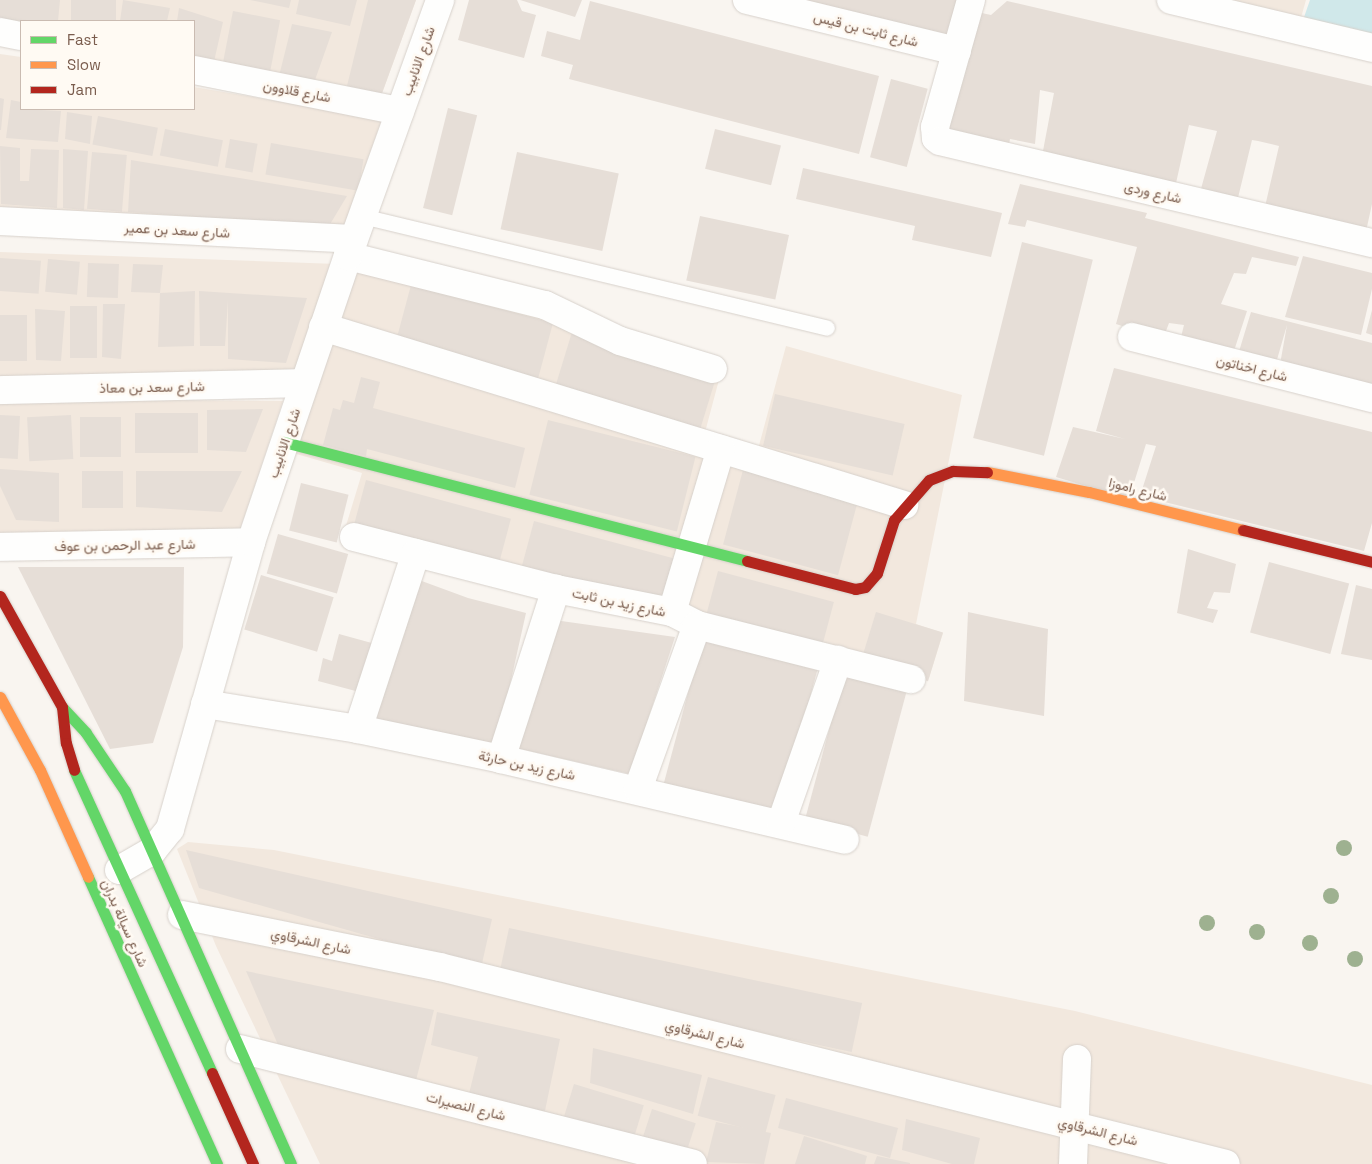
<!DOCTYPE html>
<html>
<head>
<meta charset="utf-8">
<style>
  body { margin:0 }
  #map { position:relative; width:1372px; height:1164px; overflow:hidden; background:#f9f5f0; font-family:"Space Grotesk",Vazirmatn,sans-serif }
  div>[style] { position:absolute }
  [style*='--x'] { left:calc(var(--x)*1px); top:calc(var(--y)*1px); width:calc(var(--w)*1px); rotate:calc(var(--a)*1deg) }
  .residential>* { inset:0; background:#f2e8de }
  .water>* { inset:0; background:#d0e8ea }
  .building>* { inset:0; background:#e6ded7; transform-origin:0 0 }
  .roads { filter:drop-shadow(0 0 1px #d7d1cb) drop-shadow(0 0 1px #d7d1cb) }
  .lane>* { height:15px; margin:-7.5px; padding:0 7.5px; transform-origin:7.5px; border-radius:7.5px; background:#fefefd }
  .street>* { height:28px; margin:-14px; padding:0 14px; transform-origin:14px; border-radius:14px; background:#fefefd }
  .fast>* { height:11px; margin:-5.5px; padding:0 5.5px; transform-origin:5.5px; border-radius:5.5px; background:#63d668 }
  .slow>* { height:11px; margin:-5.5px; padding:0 5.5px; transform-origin:5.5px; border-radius:5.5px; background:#ff974d }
  .jam>* { height:11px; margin:-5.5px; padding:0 5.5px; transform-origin:5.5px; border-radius:5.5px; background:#b3261e }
  .trees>* { width:16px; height:16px; margin:-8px; border-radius:50%; background:#9eb190 }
  span { translate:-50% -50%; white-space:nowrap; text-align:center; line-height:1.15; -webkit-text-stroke:5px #fffaf3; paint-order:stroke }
  .street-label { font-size:14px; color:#7a5c4d }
  .legend { position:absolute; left:20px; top:20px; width:175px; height:90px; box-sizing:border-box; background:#fffaf3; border:1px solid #cabbb1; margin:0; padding:6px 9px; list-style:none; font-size:15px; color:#7a5c4d }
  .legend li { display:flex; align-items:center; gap:10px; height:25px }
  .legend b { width:25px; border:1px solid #cabbb1 }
</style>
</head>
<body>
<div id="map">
  <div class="residential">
    <i style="clip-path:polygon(0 0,416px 0,381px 96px,194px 62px,194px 21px,21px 21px,21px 31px)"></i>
    <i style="clip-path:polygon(1214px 0,1306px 0,1300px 21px)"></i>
    <i style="clip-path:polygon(0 54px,21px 57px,21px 109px,194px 109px,194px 87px,382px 119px,344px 226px,0 208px)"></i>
    <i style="clip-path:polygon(0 252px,337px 264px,300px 372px,0 380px)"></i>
    <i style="clip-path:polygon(355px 270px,551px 314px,720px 376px,704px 436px,758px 449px,786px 346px,962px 395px,916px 624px,943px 633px,929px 678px,345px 529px,362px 473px,293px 453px)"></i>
    <i style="clip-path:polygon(0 399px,283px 401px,239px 533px,0 538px)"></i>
    <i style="clip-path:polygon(188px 842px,274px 850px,1075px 1011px,1372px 1085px,1372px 1164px,320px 1164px,216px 946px,177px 849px)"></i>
  </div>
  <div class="water">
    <i style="clip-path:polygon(1310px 0,1372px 0,1372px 40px,1302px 23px)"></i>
  </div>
  <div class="building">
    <i style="clip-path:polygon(0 0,60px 0,58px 21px,21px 21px,21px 31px,0 28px)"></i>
    <i style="left:71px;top:0;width:45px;height:21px"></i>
    <i style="clip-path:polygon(123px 0,170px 8px,167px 21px,120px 21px)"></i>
    <i style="clip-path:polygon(250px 0,291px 0,289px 8px)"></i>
    <i style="clip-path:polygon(299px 0,357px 0,350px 26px,296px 14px)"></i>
    <i style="clip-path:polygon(368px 0,416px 0,381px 96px,346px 90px)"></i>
    <i style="clip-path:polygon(469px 0,517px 0,522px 11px,536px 15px,524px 58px,458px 40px)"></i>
    <i style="clip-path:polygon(520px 0,582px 0,575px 17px)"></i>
    <i style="clip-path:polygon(770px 0,957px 0,945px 44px)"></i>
    <i style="clip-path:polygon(590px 1px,879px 76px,859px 154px,569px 79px,573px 65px,541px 56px,547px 31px,580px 40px)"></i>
    <i style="clip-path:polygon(1007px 1px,1372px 86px,1372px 204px,1365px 236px,1264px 211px,1279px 146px,1258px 141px,1252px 140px,1236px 206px,1199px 196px,1217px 131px,1189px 125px,1174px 192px,1042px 156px,1054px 93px,1040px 90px,1035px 144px,1010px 139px,1008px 150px,939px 134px,977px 12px,991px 15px)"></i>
    <i style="clip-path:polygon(179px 8px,223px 22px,213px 66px,194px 62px,194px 21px,177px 21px)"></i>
    <i style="left:233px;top:11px;width:48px;height:57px;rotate:11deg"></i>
    <i style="clip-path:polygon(292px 24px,332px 32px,315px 80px,279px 76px)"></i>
    <i style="left:891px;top:79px;width:38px;height:81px;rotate:15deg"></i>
    <i style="clip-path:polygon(0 98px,4px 99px,1px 130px,0 130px)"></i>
    <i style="clip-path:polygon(11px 100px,21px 102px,21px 109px,61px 111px,58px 142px,6px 138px)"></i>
    <i style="left:448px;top:108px;width:30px;height:103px;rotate:14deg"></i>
    <i style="clip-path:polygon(67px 112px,92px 116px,90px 144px,65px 139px)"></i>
    <i style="left:98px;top:116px;width:61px;height:29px;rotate:11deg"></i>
    <i style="left:165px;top:129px;width:59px;height:27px;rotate:11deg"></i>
    <i style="left:715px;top:129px;width:68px;height:41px;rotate:14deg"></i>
    <i style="left:230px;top:139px;width:28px;height:29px;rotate:10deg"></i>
    <i style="left:271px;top:143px;width:94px;height:32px;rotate:10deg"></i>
    <i style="clip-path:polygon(0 146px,20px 148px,20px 181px,29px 181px,31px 149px,59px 150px,57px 208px,1px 204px)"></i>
    <i style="clip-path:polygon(63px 149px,88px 151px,84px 210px,63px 208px)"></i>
    <i style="left:92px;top:152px;width:35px;height:57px;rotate:5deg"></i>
    <i style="left:517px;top:152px;width:104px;height:79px;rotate:12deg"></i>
    <i style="clip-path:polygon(131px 160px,347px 196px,329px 226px,128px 212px)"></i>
    <i style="clip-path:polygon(803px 168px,1002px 213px,991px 257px,912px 240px,915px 226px,796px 199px)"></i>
    <i style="clip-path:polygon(1020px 184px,1147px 213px,1145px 218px,1299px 257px,1296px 266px,1252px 257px,1246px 274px,1234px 273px,1221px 304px,1247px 311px,1232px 357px,1179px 345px,1184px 325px,1169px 323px,1163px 339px,1116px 324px,1137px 247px,1027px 220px,1025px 227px,1008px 224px)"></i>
    <i style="left:700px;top:216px;width:91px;height:66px;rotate:12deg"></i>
    <i style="left:1022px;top:242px;width:73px;height:202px;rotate:14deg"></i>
    <i style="clip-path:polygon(1303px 256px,1372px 273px,1372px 289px,1361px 335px,1285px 317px)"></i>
    <i style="left:0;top:258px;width:41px;height:33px;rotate:4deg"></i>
    <i style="left:48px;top:259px;width:32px;height:33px;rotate:5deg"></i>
    <i style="left:88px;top:263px;width:31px;height:34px;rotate:2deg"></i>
    <i style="clip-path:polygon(133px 264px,163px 265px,160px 293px,195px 291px,194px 346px,158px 347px,160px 293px,131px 292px)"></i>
    <i style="left:411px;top:285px;width:147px;height:59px;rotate:15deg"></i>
    <i style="clip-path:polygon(199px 291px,307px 298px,286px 363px,228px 359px,228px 300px,225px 346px,200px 346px)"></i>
    <i style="clip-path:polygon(103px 304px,125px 304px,121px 359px,102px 357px)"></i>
    <i style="left:70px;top:306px;width:27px;height:52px"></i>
    <i style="clip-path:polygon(35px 309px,65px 311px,61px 361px,36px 360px)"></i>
    <i style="clip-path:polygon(1372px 310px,1372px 335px,1366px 333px)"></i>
    <i style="clip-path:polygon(1251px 312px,1372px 343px,1372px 388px,1279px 370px,1287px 325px,1274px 370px,1237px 358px)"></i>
    <i style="left:0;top:315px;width:27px;height:46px"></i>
    <i style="left:572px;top:332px;width:151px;height:64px;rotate:17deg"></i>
    <i style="clip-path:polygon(1114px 368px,1372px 432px,1372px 523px,1364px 551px,1140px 496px,1156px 446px,1146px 444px,1129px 499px,1056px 477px,1073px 427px,1125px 439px,1096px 431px)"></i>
    <i style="clip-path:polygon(361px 377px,380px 382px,373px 408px,525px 448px,515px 488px,367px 449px,366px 456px,323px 445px,333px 408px,340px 410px,343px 400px,354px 403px)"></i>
    <i style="left:775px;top:394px;width:133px;height:53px;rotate:13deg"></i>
    <i style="clip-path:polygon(263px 409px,246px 452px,207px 450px,207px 410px)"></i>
    <i style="left:135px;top:413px;width:63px;height:40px"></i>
    <i style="left:0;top:415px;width:20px;height:43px;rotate:3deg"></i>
    <i style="left:71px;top:415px;width:44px;height:44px;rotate:87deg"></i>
    <i style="left:80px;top:417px;width:41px;height:40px"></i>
    <i style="left:548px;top:420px;width:152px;height:77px;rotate:14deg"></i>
    <i style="clip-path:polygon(0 469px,59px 473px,59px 522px,16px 520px,0 486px)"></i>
    <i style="left:743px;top:470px;width:119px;height:77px;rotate:15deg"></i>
    <i style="left:82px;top:471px;width:41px;height:37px"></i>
    <i style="clip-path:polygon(136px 471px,242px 471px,222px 512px,136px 507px)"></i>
    <i style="left:366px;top:480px;width:150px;height:49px;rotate:15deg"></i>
    <i style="left:301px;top:483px;width:49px;height:49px;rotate:14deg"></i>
    <i style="left:534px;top:521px;width:151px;height:49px;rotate:15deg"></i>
    <i style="left:278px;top:534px;width:73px;height:41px;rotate:16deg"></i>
    <i style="clip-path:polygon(1188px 549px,1236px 564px,1230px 593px,1214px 592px,1207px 608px,1218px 610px,1213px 623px,1177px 613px)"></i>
    <i style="left:1269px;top:562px;width:83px;height:73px;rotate:15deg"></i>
    <i style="clip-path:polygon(18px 567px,184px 567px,183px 647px,153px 743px,110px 749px)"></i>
    <i style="left:718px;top:571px;width:120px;height:49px;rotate:15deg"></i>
    <i style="left:261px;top:575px;width:76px;height:57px;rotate:17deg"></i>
    <i style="clip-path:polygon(419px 580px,468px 598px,526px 613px,496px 747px,364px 726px)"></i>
    <i style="clip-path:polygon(1356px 585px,1372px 589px,1372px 660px,1341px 654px)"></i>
    <i style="left:876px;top:612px;width:70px;height:51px;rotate:17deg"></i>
    <i style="clip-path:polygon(968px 612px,1048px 629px,1044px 716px,964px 701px)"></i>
    <i style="clip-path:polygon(547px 619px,675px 637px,630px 774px,516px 748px)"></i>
    <i style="clip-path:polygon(339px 634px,379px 645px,367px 694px,318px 681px,323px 658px,332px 661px)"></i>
    <i style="left:703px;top:637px;width:119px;height:154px;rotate:15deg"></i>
    <i style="left:844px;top:674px;width:65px;height:151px;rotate:15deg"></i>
    <i style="clip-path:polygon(186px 850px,492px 919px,481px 968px,199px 888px)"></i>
    <i style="left:509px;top:928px;width:361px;height:50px;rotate:12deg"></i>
    <i style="clip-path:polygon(246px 971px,434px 1010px,414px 1088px,279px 1047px)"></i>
    <i style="clip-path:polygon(437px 1012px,560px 1039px,542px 1125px,466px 1106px,478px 1057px,431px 1045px)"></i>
    <i style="clip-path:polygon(593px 1048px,702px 1075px,693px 1114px,590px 1083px)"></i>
    <i style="left:708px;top:1077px;width:70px;height:40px;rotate:15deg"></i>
    <i style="left:574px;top:1084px;width:73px;height:43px;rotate:17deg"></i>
    <i style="left:786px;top:1098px;width:116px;height:31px;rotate:15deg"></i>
    <i style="left:652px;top:1109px;width:46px;height:37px;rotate:18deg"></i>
    <i style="clip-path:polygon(906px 1119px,980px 1138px,974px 1164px,952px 1164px,902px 1150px)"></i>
    <i style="clip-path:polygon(716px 1122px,771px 1133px,764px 1164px,706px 1162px)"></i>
    <i style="clip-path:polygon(804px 1136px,867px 1156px,865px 1164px,795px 1164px)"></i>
    <i style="clip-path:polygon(877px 1156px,910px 1163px,910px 1164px,874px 1164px)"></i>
  </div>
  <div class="roads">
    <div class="lane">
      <i style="--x:362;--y:216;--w:478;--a:13.5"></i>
    </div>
    <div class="street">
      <i style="--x:747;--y:0;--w:216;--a:13.7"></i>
      <i style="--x:971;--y:0;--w:132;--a:105.8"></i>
      <i style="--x:935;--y:127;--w:11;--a:85"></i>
      <i style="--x:936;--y:138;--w:5;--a:37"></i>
      <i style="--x:940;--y:141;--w:444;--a:13.3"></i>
      <i style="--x:1171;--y:0;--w:207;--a:13.4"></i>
      <i style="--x:0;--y:32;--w:21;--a:11"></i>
      <i style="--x:194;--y:70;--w:210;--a:11.3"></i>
      <i style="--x:0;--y:221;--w:354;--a:2.9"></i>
      <i style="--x:348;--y:256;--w:203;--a:14"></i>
      <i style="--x:545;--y:305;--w:83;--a:25.6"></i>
      <i style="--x:620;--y:341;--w:97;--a:16.8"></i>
      <i style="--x:323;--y:327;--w:608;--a:17.03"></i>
      <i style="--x:1132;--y:337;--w:248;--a:14.3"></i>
      <i style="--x:0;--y:390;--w:304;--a:-1.3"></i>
      <i style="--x:354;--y:537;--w:209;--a:14.4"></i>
      <i style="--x:556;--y:589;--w:118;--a:11.2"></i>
      <i style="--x:672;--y:612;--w:28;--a:27"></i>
      <i style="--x:697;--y:625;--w:221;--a:14.2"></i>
      <i style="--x:0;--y:547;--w:251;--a:-1.1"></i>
      <i style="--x:672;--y:612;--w:170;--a:-73.3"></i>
      <i style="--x:205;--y:704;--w:155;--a:9.3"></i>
      <i style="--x:358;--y:729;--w:146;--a:11.8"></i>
      <i style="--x:501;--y:759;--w:353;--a:13.2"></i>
      <i style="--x:358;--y:729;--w:185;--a:-71.8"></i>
      <i style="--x:501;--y:759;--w:179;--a:-72.1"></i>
      <i style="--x:638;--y:789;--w:174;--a:-70.2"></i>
      <i style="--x:781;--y:823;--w:173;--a:-70.7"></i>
      <i style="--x:119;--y:870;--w:39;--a:-30"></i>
      <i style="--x:153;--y:850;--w:27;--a:-51"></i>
      <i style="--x:170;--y:829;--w:298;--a:-74.2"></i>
      <i style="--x:251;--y:542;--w:302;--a:-71.3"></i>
      <i style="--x:348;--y:256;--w:272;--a:-70.2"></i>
      <i style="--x:182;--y:915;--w:263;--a:11.4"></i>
      <i style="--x:440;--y:967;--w:810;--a:14.07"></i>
      <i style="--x:240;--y:1049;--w:467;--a:14.2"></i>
      <i style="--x:1073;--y:1164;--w:105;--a:-87.8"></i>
    </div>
    <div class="fast">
      <i style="--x:284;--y:442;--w:478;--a:14.4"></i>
      <i style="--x:62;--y:707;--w:35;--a:47"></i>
      <i style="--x:86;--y:733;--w:70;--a:56.1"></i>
      <i style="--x:125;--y:791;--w:408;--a:66"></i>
      <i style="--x:74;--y:770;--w:333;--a:65.5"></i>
      <i style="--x:88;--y:877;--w:315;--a:65.8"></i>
    </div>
    <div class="slow">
      <i style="--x:987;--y:472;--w:104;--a:11.1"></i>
      <i style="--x:1089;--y:492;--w:159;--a:13.9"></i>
      <i style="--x:0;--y:697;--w:83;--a:61.3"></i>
      <i style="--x:40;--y:770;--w:117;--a:65.8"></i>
    </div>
    <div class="jam">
      <i style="--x:1243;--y:530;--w:133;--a:13.9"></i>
      <i style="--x:747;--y:561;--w:112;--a:14.5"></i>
      <i style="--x:855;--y:589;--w:10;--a:-11"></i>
      <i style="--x:865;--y:587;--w:18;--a:-49"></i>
      <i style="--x:877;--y:573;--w:56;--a:-72.2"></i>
      <i style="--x:894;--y:520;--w:53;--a:-48.8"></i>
      <i style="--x:929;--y:480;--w:26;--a:-21"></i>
      <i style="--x:953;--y:471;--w:34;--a:2"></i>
      <i style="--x:0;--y:596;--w:127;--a:60.8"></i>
      <i style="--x:62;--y:707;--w:36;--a:84"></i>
      <i style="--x:66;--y:743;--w:28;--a:73"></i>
      <i style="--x:212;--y:1073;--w:100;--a:65.7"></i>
    </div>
  </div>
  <div class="trees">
    <i style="left:1344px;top:848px"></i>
    <i style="left:1331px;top:896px"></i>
    <i style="left:1207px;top:923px"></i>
    <i style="left:1257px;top:932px"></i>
    <i style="left:1310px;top:943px"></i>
    <i style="left:1355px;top:959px"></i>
  </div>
  <div class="street-label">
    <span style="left:866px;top:29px;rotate:14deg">شارع ثابت بن قيس</span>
    <span style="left:418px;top:61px;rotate:-70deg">شارع الانابيب</span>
    <span style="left:297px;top:91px;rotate:11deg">شارع قلاوون</span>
    <span style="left:1153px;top:192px;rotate:13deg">شارع وردى</span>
    <span style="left:177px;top:230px;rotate:3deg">شارع سعد بن عمير</span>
    <span style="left:1252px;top:368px;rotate:14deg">شارع اخناتون</span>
    <span style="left:152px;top:387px;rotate:-1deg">شارع سعد بن معاذ</span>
    <span style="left:284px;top:443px;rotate:-71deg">شارع الانابيب</span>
    <span style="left:1138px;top:489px;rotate:14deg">شارع راموزا</span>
    <span style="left:125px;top:545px;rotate:-1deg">شارع عبد الرحمن بن عوف</span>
    <span style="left:619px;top:602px;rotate:12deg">شارع زيد بن ثابت</span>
    <span style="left:527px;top:765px;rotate:12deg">شارع زيد بن حارثة</span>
    <span style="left:125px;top:923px;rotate:66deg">شارع سيالة بدران</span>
    <span style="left:311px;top:941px;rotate:12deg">شارع الشرقاوي</span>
    <span style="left:705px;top:1034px;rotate:14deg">شارع الشرقاوي</span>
    <span style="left:466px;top:1106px;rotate:14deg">شارع النصيرات</span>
    <span style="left:1098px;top:1131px;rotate:14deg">شارع الشرقاوي</span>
  </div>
  <ul class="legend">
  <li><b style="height:6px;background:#63d668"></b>Fast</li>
  <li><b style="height:6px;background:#ff974d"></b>Slow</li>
  <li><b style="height:6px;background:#b3261e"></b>Jam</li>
  </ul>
</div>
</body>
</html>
